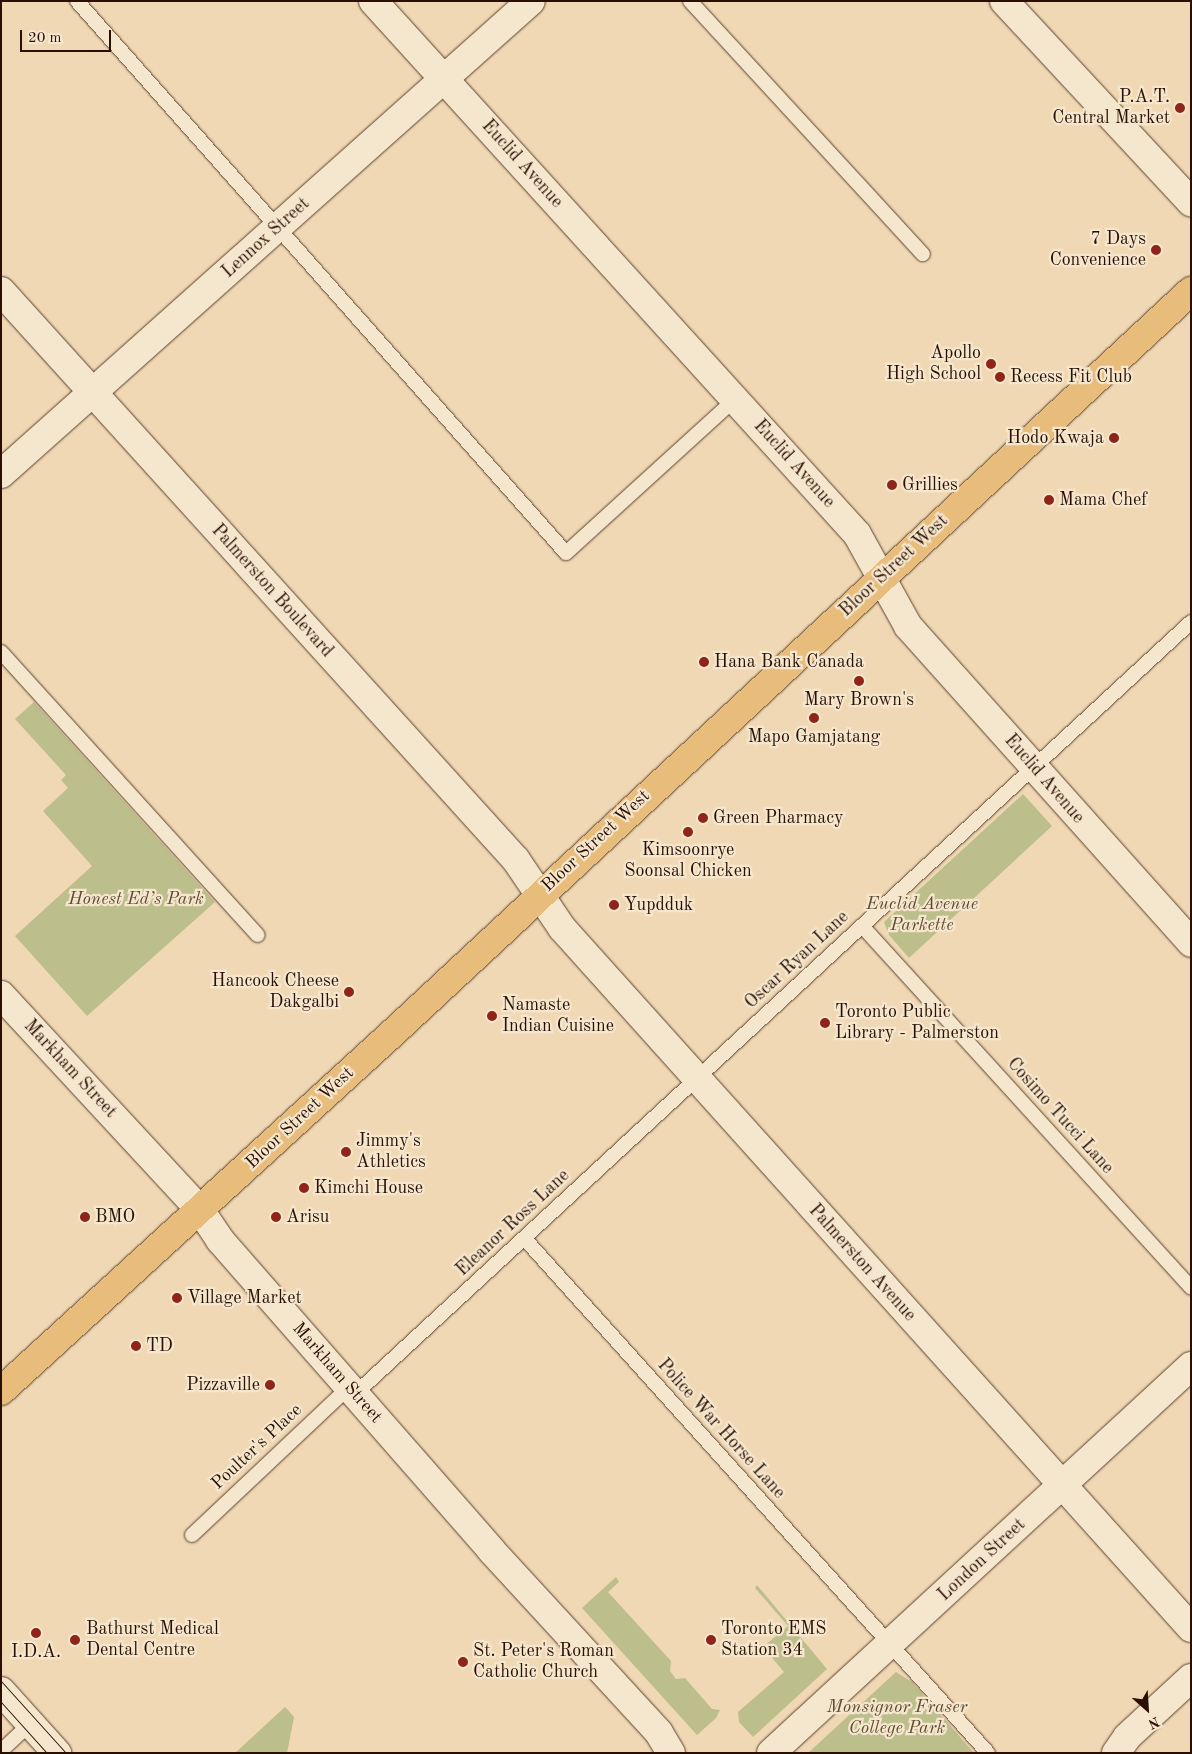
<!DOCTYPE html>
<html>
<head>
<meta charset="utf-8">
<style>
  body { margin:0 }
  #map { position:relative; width:1192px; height:1754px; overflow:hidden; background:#f0d8b4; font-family:"Old Standard TT",serif }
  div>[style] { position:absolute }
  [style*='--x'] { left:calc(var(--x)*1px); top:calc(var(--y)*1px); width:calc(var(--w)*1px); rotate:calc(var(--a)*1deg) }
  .green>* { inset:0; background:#bcbe8b }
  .roads { filter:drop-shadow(0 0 1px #5c412e) drop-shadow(0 0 1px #5c412e) }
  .service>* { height:14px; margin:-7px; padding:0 7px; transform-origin:7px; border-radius:7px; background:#f5e6ce }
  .minor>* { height:28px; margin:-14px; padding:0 14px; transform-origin:14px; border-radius:14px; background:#f5e6ce }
  .secondary>* { height:28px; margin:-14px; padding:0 14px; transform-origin:14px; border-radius:14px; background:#f5e6ce }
  .primary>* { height:28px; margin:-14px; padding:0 14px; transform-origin:14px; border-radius:14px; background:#e8bc7a }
  .tram>* { height:1px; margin:-0.5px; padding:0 0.5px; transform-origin:0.5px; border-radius:0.5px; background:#2a0f01 }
  .dots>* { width:14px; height:14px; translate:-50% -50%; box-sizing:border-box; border:2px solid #f5e6ce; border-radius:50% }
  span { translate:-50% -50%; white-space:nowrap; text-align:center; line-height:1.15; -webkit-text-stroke:4.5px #f5e6ce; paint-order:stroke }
  .poi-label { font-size:18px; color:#2a0f01 }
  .right { translate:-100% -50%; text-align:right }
  .left { translate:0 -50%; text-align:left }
  .street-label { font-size:18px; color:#2a0f01 }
  .park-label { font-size:18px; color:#5d4c31; font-style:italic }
  .frame { position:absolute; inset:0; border:2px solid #2a0f01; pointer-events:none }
  .north { position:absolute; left:1122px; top:1684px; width:50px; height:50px; -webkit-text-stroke:4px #f5e6ce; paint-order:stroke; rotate:154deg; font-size:14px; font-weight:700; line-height:20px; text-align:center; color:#2a0f01 }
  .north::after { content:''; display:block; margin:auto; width:18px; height:22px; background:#2a0f01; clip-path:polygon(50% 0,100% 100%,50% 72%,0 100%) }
  .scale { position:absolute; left:20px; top:30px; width:91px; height:22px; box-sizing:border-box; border:2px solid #2a0f01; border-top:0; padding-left:6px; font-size:15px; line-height:18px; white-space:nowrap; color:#2a0f01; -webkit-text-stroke:4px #f5e6ce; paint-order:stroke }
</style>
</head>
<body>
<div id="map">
  <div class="green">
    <i style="clip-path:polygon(34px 702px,215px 902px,87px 1016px,15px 936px,92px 866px,43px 811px,68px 788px,61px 780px,66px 775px,15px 719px)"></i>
    <i style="clip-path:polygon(1023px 794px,1052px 826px,909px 958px,889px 935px,884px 922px)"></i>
    <i style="clip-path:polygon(616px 1577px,619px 1582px,608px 1592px,671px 1661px,670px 1671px,676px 1679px,685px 1678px,712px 1709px,720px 1710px,716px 1718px,697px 1735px,582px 1608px)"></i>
    <i style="clip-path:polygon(757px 1585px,827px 1669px,753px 1737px,739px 1722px,738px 1712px,784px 1672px,763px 1647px,788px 1626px,755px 1588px)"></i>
    <i style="clip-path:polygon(896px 1672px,912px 1682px,974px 1753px,808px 1753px)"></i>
    <i style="clip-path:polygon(285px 1707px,294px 1717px,287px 1753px,235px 1753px)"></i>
  </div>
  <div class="roads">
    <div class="service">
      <i style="--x:77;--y:1;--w:737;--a:48.46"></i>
      <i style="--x:566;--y:553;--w:229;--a:-42.3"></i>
      <i style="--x:690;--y:1;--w:344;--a:47.4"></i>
      <i style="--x:1;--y:652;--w:382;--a:47.8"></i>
      <i style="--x:862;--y:926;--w:489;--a:47.7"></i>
      <i style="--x:524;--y:1238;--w:693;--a:47.98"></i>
      <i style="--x:355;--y:1394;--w:1138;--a:-42.72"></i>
      <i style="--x:192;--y:1535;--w:216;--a:-43.3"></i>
      <i style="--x:1;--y:1751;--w:40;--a:-43"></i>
    </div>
    <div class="minor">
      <i style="--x:373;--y:1;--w:720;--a:47.76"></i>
      <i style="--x:857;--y:534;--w:105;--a:61"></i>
      <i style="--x:908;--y:626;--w:425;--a:48.2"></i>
      <i style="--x:1004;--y:1;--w:275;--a:47.1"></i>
      <i style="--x:1;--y:291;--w:767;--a:47.85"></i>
      <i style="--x:516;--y:860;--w:82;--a:55.9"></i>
      <i style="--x:562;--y:928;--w:941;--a:48.06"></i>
      <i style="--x:1;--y:474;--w:710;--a:-41.75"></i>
      <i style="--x:1;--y:995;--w:293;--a:47.2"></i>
      <i style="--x:200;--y:1210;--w:36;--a:56"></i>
      <i style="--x:220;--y:1240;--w:412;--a:48.8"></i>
      <i style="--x:491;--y:1550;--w:248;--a:47.4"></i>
      <i style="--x:659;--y:1733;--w:23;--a:59"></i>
      <i style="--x:771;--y:1753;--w:571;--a:-42.66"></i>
      <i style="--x:1116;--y:1753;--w:19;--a:-55"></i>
      <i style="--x:1127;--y:1737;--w:87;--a:-42.7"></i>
    </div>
    <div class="secondary">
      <i style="--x:1;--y:1691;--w:84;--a:47.9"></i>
    </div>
    <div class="primary">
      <i style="--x:1;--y:1391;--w:537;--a:-42.43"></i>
      <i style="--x:397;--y:1029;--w:1084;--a:-42.91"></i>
    </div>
  </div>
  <div class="tram">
    <i style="--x:1;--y:1681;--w:97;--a:47.9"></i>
    <i style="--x:1;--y:1702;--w:69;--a:48"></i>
  </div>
  <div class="dots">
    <i style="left:1180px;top:108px;background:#8f2418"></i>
    <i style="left:1156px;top:250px;background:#8f2418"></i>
    <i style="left:991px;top:364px;background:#8f2418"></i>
    <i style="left:1000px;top:377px;background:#8f2418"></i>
    <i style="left:1114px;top:438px;background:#8f2418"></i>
    <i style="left:892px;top:485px;background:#8f2418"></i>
    <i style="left:1049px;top:500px;background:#8f2418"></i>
    <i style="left:704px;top:662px;background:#8f2418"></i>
    <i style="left:859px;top:681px;background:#8f2418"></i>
    <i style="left:814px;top:718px;background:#8f2418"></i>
    <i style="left:703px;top:818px;background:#8f2418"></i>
    <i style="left:688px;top:832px;background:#8f2418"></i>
    <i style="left:614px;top:905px;background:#8f2418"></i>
    <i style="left:349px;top:992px;background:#8f2418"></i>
    <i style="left:492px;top:1016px;background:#8f2418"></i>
    <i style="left:825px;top:1023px;background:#8f2418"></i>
    <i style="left:346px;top:1152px;background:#8f2418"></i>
    <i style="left:304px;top:1188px;background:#8f2418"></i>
    <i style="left:85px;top:1217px;background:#8f2418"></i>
    <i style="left:276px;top:1217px;background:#8f2418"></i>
    <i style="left:177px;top:1298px;background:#8f2418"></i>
    <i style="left:136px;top:1346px;background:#8f2418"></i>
    <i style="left:270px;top:1385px;background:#8f2418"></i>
    <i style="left:36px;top:1633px;background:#8f2418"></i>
    <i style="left:75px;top:1640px;background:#8f2418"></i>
    <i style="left:711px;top:1640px;background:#8f2418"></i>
    <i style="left:463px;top:1662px;background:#8f2418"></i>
  </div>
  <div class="poi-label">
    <span class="right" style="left:1170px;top:108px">P.A.T.<br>Central Market</span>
    <span class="right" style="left:1146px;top:250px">7 Days<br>Convenience</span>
    <span class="right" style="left:981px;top:364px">Apollo<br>High School</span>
    <span class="left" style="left:1010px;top:377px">Recess Fit Club</span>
    <span class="right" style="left:1104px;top:438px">Hodo Kwaja</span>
    <span class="left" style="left:902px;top:485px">Grillies</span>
    <span class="left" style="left:1059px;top:500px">Mama Chef</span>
    <span class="left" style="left:714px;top:662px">Hana Bank Canada</span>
    <span style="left:859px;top:700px">Mary Brown's</span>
    <span style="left:814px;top:737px">Mapo Gamjatang</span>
    <span class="left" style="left:713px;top:818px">Green Pharmacy</span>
    <span style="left:688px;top:861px">Kimsoonrye<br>Soonsal Chicken</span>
    <span class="left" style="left:624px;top:905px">Yupdduk</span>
    <span class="right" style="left:339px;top:992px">Hancook Cheese<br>Dakgalbi</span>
    <span class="left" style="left:502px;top:1016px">Namaste<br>Indian Cuisine</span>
    <span class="left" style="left:835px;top:1023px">Toronto Public<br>Library - Palmerston</span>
    <span class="left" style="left:356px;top:1152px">Jimmy's<br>Athletics</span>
    <span class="left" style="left:314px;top:1188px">Kimchi House</span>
    <span class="left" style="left:95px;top:1217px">BMO</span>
    <span class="left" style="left:286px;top:1217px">Arisu</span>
    <span class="left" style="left:187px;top:1298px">Village Market</span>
    <span class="left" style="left:146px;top:1346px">TD</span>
    <span class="right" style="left:260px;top:1385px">Pizzaville</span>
    <span class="left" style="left:86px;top:1640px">Bathurst Medical<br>Dental Centre</span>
    <span class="left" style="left:721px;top:1640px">Toronto EMS<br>Station 34</span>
    <span style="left:36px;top:1652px">I.D.A.</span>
    <span class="left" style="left:473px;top:1662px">St. Peter's Roman<br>Catholic Church</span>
  </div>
  <div class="street-label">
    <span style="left:522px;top:164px;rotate:48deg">Euclid Avenue</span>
    <span style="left:266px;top:238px;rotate:-42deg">Lennox Street</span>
    <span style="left:794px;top:464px;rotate:48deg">Euclid Avenue</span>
    <span style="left:894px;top:566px;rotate:-43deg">Bloor Street West</span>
    <span style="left:272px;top:591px;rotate:48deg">Palmerston Boulevard</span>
    <span style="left:1044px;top:779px;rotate:49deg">Euclid Avenue</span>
    <span style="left:596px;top:841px;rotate:-43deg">Bloor Street West</span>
    <span style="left:797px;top:960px;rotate:-43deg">Oscar Ryan Lane</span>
    <span style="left:70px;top:1069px;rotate:47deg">Markham Street</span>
    <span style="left:1060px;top:1116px;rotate:48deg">Cosimo Tucci Lane</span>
    <span style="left:300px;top:1118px;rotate:-43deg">Bloor Street West</span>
    <span style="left:513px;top:1223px;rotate:-43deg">Eleanor Ross Lane</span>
    <span style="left:862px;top:1263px;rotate:48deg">Palmerston Avenue</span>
    <span style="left:337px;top:1373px;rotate:49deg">Markham Street</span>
    <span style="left:721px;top:1429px;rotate:48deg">Police War Horse Lane</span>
    <span style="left:257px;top:1447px;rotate:-43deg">Poulter's Place</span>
    <span style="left:982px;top:1560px;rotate:-43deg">London Street</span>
  </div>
  <div class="park-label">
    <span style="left:136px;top:899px">Honest Ed’s Park</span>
    <span style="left:922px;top:915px">Euclid Avenue<br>Parkette</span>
    <span style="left:897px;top:1718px">Monsignor Fraser<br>College Park</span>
  </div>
  <div class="frame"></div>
  <div class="north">N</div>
  <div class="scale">20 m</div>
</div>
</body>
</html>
